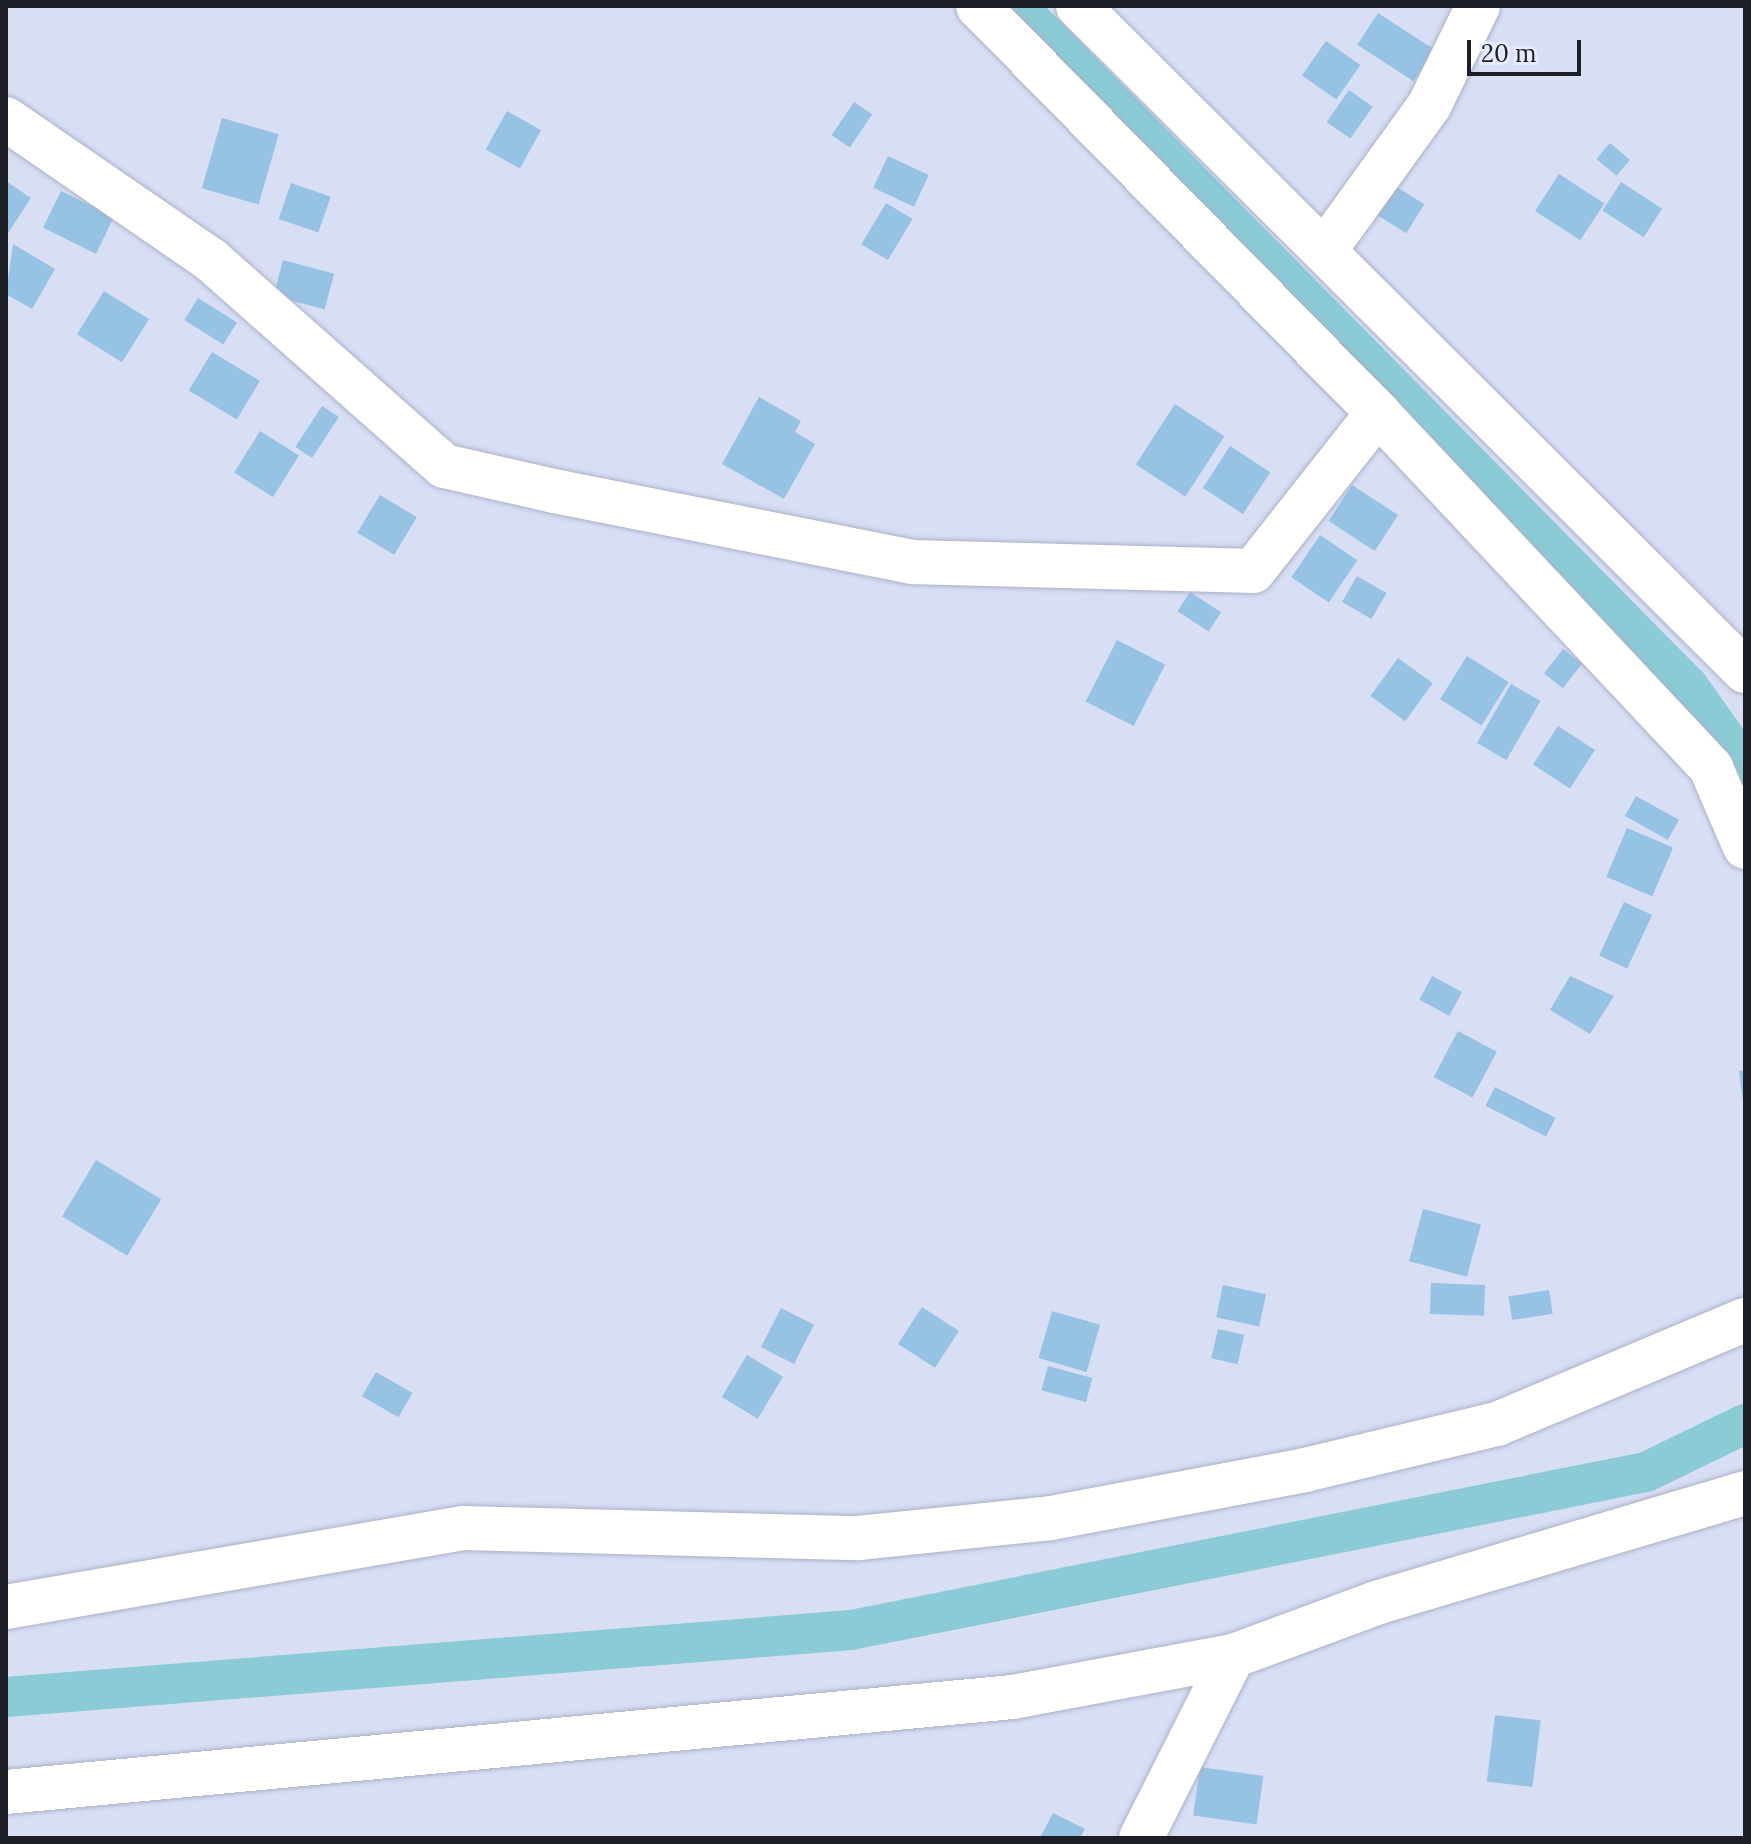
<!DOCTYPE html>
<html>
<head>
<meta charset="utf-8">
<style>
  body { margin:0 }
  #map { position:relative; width:1751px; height:1844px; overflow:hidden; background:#d8def4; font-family:Lora,serif }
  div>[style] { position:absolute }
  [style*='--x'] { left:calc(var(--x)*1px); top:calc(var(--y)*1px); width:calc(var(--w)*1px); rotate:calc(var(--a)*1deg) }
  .canal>* { height:40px; margin:-20px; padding:0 20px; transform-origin:20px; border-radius:20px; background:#8bcbd6 }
  .building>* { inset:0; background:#96c2e3; transform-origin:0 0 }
  .roads { filter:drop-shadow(0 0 2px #abb1c6) drop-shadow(0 0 2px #abb1c6) }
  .street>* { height:44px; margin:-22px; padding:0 22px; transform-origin:22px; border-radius:22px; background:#fff }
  span { translate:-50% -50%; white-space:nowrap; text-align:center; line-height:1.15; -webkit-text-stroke:7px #e6ebfd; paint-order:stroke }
  .frame { position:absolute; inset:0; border:8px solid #1d1f27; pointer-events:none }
  .scale { position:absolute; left:1467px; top:40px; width:114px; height:36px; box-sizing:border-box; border:4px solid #1d1f27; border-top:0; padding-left:10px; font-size:24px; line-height:28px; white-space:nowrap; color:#1d1f27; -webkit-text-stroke:6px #e6ebfd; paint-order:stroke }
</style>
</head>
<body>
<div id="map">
  <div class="canal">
    <i style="--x:1017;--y:6;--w:957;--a:45.38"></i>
    <i style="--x:1689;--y:687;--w:97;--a:54.7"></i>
    <i style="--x:6;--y:1697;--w:848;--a:-4.53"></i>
    <i style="--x:851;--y:1630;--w:811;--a:-11.24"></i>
    <i style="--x:1646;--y:1472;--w:110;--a:-25.9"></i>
  </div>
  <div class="building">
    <i style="left:1378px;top:13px;width:67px;height:38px;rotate:33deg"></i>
    <i style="left:1326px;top:41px;width:42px;height:42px;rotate:35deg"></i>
    <i style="left:1349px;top:90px;width:29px;height:39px;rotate:35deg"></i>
    <i style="left:854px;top:102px;width:22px;height:40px;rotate:34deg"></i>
    <i style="left:507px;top:111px;width:39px;height:44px;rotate:29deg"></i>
    <i style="left:222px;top:118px;width:59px;height:73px;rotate:16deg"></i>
    <i style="left:1610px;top:143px;width:26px;height:21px;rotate:40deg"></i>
    <i style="left:888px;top:156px;width:45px;height:35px;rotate:25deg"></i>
    <i style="left:1559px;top:174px;width:54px;height:44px;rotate:33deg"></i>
    <i style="clip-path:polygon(6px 181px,31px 198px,6px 236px)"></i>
    <i style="left:1387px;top:181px;width:44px;height:34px;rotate:32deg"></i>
    <i style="left:1621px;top:182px;width:49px;height:34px;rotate:33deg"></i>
    <i style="left:291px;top:183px;width:42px;height:38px;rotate:19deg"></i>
    <i style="left:61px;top:191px;width:59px;height:41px;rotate:26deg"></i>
    <i style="left:886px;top:203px;width:31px;height:48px;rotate:31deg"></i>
    <i style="clip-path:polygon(13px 244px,55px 269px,32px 309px,6px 294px)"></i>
    <i style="left:283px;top:260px;width:53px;height:37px;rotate:15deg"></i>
    <i style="left:104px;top:291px;width:53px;height:51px;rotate:32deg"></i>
    <i style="left:198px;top:298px;width:46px;height:26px;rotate:32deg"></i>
    <i style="left:212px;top:352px;width:56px;height:45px;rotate:31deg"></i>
    <i style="clip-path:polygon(759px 397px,801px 421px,795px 432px,815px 444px,784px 499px,722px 464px)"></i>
    <i style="left:1175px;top:404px;width:59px;height:72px;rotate:33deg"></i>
    <i style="left:322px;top:406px;width:20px;height:49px;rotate:33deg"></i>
    <i style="left:260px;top:431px;width:46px;height:49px;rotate:32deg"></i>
    <i style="left:1230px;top:446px;width:48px;height:50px;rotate:33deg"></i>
    <i style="left:1352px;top:485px;width:55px;height:43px;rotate:33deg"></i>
    <i style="left:380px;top:495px;width:43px;height:44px;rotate:31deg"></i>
    <i style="left:1320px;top:535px;width:45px;height:51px;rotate:34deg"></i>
    <i style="left:1357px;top:576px;width:34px;height:30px;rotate:30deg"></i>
    <i style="left:1190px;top:592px;width:37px;height:23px;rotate:33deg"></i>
    <i style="left:1117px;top:640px;width:54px;height:69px;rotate:27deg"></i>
    <i style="left:1563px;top:649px;width:24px;height:31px;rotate:38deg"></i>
    <i style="left:1467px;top:656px;width:49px;height:51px;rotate:32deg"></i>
    <i style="left:1398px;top:658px;width:43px;height:47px;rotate:36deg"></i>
    <i style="left:1511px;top:684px;width:34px;height:68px;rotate:30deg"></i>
    <i style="left:1558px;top:726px;width:44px;height:46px;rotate:33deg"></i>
    <i style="left:1636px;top:796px;width:49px;height:23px;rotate:29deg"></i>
    <i style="left:1627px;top:828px;width:50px;height:53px;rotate:23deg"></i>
    <i style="left:1624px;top:902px;width:31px;height:59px;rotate:25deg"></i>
    <i style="left:1432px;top:976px;width:34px;height:27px;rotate:28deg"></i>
    <i style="clip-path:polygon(1570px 976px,1614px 996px,1590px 1034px,1550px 1010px)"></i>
    <i style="left:1458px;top:1031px;width:44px;height:52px;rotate:28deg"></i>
    <i style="clip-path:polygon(1745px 1070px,1745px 1100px,1743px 1101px,1739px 1071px)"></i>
    <i style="left:1495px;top:1087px;width:68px;height:21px;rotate:27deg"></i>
    <i style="left:96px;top:1160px;width:76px;height:66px;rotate:31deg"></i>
    <i style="left:1423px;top:1209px;width:60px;height:54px;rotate:15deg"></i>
    <i style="left:1431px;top:1283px;width:54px;height:31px;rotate:2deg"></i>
    <i style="left:1223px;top:1285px;width:44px;height:33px;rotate:12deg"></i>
    <i style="left:1549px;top:1290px;width:24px;height:41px;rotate:81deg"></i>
    <i style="left:922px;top:1307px;width:44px;height:44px;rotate:33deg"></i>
    <i style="left:781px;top:1308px;width:37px;height:44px;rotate:27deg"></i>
    <i style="left:1052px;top:1311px;width:50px;height:49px;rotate:16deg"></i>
    <i style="left:1218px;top:1329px;width:27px;height:30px;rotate:13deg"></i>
    <i style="left:747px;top:1355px;width:42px;height:49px;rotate:31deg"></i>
    <i style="left:1048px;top:1366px;width:46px;height:25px;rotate:15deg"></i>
    <i style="left:376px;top:1372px;width:42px;height:28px;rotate:30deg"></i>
    <i style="left:1495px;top:1715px;width:46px;height:67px;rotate:7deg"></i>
    <i style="left:1200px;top:1767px;width:64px;height:49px;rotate:8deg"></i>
    <i style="clip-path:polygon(1053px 1813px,1085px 1829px,1080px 1838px,1040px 1838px)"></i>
  </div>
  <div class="roads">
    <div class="street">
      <i style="--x:978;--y:6;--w:571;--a:45.5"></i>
      <i style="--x:1378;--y:413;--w:487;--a:46.8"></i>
      <i style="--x:1711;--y:768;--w:86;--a:66.7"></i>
      <i style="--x:1078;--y:6;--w:942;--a:44.91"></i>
      <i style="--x:6;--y:119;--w:247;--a:34.5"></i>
      <i style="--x:210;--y:259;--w:312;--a:41.5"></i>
      <i style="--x:444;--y:466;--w:113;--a:12.8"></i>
      <i style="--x:554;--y:491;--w:366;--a:11.2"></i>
      <i style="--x:913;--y:562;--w:340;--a:1.5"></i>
      <i style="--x:1253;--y:571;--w:201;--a:-51.7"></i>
      <i style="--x:1325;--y:250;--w:178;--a:-54.2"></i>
      <i style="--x:1429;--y:106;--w:111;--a:-63.9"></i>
      <i style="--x:6;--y:1607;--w:464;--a:-9.8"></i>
      <i style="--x:463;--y:1528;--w:395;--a:1.5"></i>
      <i style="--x:858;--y:1538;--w:194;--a:-5.9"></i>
      <i style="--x:1051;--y:1518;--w:258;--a:-10.7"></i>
      <i style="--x:1305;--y:1470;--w:197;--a:-13.5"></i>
      <i style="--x:1497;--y:1424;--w:269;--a:-22.8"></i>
      <i style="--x:6;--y:1792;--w:1010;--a:-5.39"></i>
      <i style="--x:1012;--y:1697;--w:225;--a:-10.5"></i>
      <i style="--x:1233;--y:1656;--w:153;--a:-20.3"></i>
      <i style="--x:1376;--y:1603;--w:385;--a:-16.6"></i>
      <i style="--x:1141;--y:1838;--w:204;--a:-63.2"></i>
    </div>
  </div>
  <div class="frame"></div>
  <div class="scale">20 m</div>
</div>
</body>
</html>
